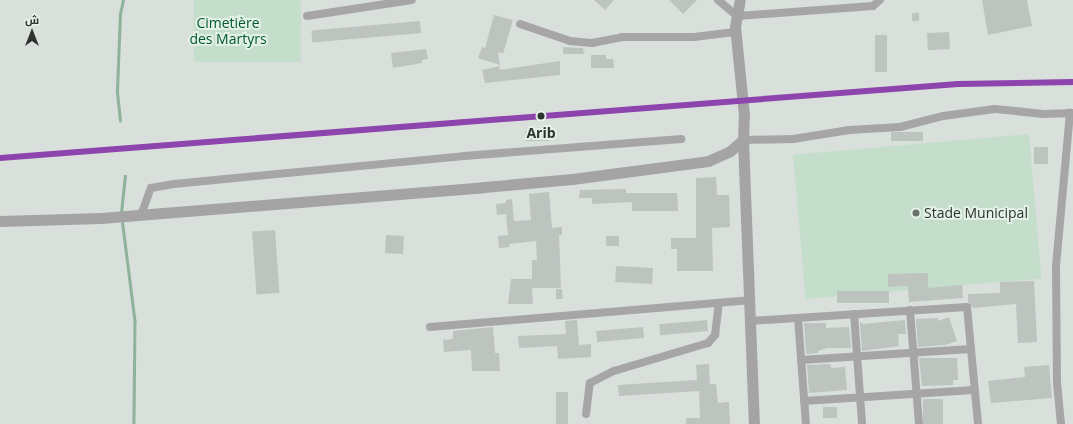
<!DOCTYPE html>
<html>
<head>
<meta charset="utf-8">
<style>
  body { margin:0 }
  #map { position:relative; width:1073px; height:424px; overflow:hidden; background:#d9e0db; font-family:"Open Sans",Cairo,sans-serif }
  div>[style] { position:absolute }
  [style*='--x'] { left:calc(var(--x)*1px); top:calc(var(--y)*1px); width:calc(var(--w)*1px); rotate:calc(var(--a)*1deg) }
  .green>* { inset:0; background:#c5decc; transform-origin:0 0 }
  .stream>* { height:2.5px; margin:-1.25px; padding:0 1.25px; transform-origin:1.25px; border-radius:1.25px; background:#8eb29a }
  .building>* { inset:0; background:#bdc3bf; transform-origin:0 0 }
  .minor>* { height:8px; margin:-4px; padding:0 4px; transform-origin:4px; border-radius:4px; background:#a6a6a6 }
  .secondary>* { height:11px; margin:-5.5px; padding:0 5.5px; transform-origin:5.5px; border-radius:5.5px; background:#a4a4a5 }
  .rail>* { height:4px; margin-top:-2px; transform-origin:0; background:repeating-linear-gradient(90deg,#e3f1e7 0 8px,#a2a4a4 0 16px); box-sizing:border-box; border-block:1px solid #a2a4a4 }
  .rail-1>* { height:6px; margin:-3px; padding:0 3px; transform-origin:3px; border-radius:3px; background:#8e44ad }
  .dots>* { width:11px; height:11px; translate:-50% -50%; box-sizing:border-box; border:2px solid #e3f1e7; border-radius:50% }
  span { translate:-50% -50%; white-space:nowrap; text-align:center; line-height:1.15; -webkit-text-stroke:4px #e3f1e7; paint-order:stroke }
  .park-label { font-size:14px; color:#01582e }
  .stop-label { font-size:14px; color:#2e3330; font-weight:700 }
  .poi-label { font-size:14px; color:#2e3330 }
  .left { translate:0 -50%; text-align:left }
  .north { position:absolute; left:12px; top:12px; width:40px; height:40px; -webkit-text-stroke:3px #e3f1e7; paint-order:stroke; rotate:0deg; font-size:11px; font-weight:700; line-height:16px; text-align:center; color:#2e3330 }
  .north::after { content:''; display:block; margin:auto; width:14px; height:18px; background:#2e3330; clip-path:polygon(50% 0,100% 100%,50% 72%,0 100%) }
</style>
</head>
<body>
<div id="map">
  <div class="green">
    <i style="left:194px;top:0;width:107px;height:62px"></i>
    <i style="left:1029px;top:134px;width:145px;height:237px;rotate:85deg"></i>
  </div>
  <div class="stream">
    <i style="--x:120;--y:121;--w:30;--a:-96"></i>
    <i style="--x:117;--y:91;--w:77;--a:-87.8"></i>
    <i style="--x:120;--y:14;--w:14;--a:-78"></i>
    <i style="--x:121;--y:213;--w:37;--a:-84"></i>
    <i style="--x:122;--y:218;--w:104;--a:82.8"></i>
    <i style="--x:135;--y:321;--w:103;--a:90.6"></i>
  </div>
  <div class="building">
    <i style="clip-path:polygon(594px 0,614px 0,605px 10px)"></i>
    <i style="clip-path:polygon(669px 0,697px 0,683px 14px)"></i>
    <i style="clip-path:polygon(982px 0,1027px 0,1032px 26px,988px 35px)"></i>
    <i style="left:912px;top:13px;width:7px;height:8px"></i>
    <i style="clip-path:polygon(494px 15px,513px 20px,503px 54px,498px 52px,500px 65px,478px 58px,482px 47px,485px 48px)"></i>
    <i style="left:420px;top:21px;width:12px;height:109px;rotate:85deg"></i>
    <i style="left:949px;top:32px;width:17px;height:22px;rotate:87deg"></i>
    <i style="left:875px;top:35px;width:12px;height:37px"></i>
    <i style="clip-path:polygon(563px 47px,583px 48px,584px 54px,563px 54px)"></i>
    <i style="clip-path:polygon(426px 49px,428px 59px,422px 60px,422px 63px,393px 68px,391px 53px)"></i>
    <i style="clip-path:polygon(591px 55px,606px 55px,606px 59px,613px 59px,614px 68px,591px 68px)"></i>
    <i style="clip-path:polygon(560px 61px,560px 75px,485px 83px,482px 70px,500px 66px,499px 70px)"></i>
    <i style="clip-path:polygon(553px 128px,554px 138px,549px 138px,550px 141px,526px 141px,525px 131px)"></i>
    <i style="left:923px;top:132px;width:9px;height:32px;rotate:90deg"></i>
    <i style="left:1048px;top:147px;width:17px;height:14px;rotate:90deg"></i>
    <i style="clip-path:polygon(716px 177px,717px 195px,729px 195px,730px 227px,712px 228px,713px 271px,677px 271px,677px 249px,671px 249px,671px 238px,696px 238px,696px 178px)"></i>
    <i style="clip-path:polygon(626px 189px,626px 193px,677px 193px,678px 211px,632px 211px,632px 202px,592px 204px,592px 198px,579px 198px,580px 190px)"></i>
    <i style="clip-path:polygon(549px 192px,552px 228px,562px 227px,562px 235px,559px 235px,561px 288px,532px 288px,533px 304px,508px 304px,511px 279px,532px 279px,532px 260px,537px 260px,536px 241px,509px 244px,509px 247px,499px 248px,498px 236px,508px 235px,506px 214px,497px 215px,496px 204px,506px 203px,506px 200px,512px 199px,514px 221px,531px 220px,529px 194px)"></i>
    <i style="left:275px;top:230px;width:63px;height:23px;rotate:86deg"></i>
    <i style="left:386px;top:235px;width:18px;height:18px;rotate:3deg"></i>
    <i style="left:619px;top:236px;width:10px;height:13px;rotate:90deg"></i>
    <i style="left:616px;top:266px;width:37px;height:16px;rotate:3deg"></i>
    <i style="clip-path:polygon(928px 273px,928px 288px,962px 285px,963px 298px,909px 302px,908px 286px,888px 287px,888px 274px)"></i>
    <i style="clip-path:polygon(1034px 281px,1037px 342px,1018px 343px,1016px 304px,973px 308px,968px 302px,968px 294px,1000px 293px,1000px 282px)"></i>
    <i style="clip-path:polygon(556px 289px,562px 289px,563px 299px,556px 299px)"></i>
    <i style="left:889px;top:291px;width:12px;height:52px;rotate:90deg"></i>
    <i style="clip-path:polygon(949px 317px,957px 341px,945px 345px,918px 347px,916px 319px,938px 318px,938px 321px)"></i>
    <i style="clip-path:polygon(577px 320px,579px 345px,591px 344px,591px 357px,558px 359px,557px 346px,519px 348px,518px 336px,566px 334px,565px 321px)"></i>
    <i style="left:707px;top:320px;width:11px;height:48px;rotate:85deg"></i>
    <i style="clip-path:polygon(905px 320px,906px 334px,898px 334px,899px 346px,862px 351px,860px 322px,863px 324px)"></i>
    <i style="clip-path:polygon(804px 323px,826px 323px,826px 328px,849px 327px,851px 348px,828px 348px,818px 351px,818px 353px,806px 354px)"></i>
    <i style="clip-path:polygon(493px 327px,495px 353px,499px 353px,500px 371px,472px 371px,471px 350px,444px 352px,443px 340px,453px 339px,453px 331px)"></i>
    <i style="left:643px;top:327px;width:11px;height:47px;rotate:85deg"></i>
    <i style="clip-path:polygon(919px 358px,957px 358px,958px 380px,953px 380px,953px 385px,922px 386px)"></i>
    <i style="clip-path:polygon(709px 364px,710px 384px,716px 384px,718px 403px,729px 402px,730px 424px,686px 424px,686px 418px,700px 418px,699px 391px,619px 396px,618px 385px,697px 380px,696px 365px)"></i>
    <i style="clip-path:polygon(830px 364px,831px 368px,845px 367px,847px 390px,809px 393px,807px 365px)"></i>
    <i style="clip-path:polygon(1049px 365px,1052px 398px,991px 403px,988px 381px,1025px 377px,1024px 367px)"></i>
    <i style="left:556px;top:392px;width:12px;height:32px"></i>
    <i style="left:923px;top:399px;width:20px;height:25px"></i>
    <i style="left:823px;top:407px;width:14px;height:11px"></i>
  </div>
  <div class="minor">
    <i style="--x:718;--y:0;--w:25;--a:40"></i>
    <i style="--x:737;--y:16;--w:136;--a:-4.2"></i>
    <i style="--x:873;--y:6;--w:9;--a:-41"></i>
    <i style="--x:307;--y:16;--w:106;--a:-8.7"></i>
    <i style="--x:520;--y:24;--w:53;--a:18.8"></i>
    <i style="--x:570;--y:41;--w:22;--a:5"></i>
    <i style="--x:592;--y:43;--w:31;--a:-11"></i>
    <i style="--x:622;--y:37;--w:72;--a:0"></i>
    <i style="--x:694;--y:37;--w:41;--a:-7"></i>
    <i style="--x:743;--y:140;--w:50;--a:-1.1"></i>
    <i style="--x:793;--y:139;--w:57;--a:-9.1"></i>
    <i style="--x:849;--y:130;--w:51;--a:-3.4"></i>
    <i style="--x:900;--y:127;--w:44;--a:-14.3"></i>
    <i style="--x:943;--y:116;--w:52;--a:-7.7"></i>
    <i style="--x:995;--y:109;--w:49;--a:5.8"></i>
    <i style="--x:1044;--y:114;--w:29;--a:-2"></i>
    <i style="--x:141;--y:215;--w:29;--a:-70"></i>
    <i style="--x:151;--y:188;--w:23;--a:-10"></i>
    <i style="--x:174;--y:184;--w:291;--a:-5.5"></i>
    <i style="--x:464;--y:156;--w:218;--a:-4.5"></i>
    <i style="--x:910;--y:310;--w:114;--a:85.5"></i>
    <i style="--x:854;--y:314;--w:110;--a:85.8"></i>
    <i style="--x:798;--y:318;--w:106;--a:85.7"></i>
    <i style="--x:750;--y:321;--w:217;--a:-3.7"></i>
    <i style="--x:967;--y:307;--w:118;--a:84.6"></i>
    <i style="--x:430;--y:327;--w:320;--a:-4.8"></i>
    <i style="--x:801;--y:360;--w:170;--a:-3.7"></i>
    <i style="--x:804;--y:401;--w:170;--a:-3.7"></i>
    <i style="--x:586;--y:414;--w:31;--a:-83"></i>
    <i style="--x:590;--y:383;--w:27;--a:-27"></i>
    <i style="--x:614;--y:371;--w:98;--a:-16.6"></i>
    <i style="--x:708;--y:343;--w:11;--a:-49"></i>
    <i style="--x:715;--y:335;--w:32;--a:-83"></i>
    <i style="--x:1061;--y:424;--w:41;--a:-95.6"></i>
    <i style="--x:1057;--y:383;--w:117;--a:-90.5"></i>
    <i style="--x:1056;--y:266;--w:154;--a:-84.8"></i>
  </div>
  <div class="secondary">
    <i style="--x:743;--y:140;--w:284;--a:87.8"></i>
    <i style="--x:0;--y:221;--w:101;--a:-1.7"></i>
    <i style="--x:101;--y:218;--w:384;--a:-4.6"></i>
    <i style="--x:484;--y:187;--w:88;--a:-5.2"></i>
    <i style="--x:572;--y:179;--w:137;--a:-7.5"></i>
    <i style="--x:708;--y:161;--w:24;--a:-24"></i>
    <i style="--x:730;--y:151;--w:17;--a:-40"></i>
    <i style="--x:743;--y:140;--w:25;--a:-88"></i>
    <i style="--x:744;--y:115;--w:88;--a:-95.8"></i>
    <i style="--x:735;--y:27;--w:27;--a:-80"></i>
  </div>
  <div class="rail">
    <i style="--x:0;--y:158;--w:961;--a:-4.42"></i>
    <i style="--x:958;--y:84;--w:115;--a:-1"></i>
  </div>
  <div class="rail-1">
    <i style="--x:0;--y:158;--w:961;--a:-4.42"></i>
    <i style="--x:958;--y:84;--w:115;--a:-1"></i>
  </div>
  <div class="dots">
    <i style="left:541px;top:116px;background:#2e3330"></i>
    <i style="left:916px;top:213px;background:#6a706c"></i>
  </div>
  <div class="park-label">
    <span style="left:228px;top:31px">Cimetière<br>des Martyrs</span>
  </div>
  <div class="stop-label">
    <span style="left:541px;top:133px">Arib</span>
  </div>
  <div class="poi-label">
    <span class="left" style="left:924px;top:213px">Stade Municipal</span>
  </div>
  <div class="north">ش</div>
</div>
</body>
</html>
